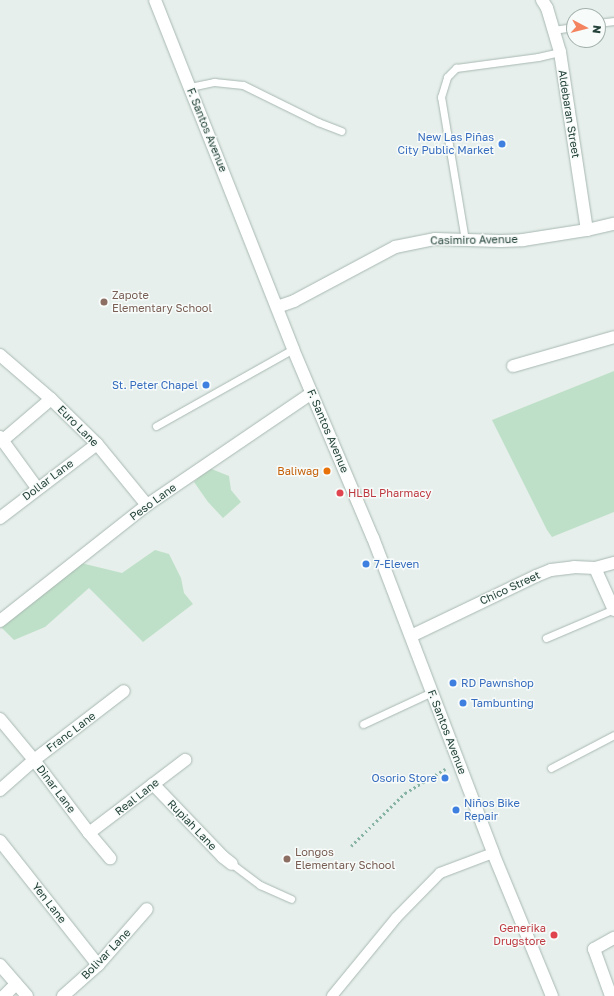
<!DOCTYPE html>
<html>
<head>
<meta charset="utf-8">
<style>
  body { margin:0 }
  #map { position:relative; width:614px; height:996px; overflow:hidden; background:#e6efeb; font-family:"Golos Text",sans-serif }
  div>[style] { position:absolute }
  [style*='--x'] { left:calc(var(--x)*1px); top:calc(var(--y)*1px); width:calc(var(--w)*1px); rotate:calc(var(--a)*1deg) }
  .green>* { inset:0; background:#bfe0c8 }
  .path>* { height:2.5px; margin-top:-1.25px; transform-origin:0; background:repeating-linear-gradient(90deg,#86b3a5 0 2px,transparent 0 5px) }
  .roads { filter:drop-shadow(0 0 1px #a8b8b2) drop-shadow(0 0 1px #a8b8b2) }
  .service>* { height:7px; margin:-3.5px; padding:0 3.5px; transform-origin:3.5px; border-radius:3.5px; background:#fff }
  .pedestrian>* { height:10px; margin:-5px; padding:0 5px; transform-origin:5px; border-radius:5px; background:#fff }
  .minor>* { height:12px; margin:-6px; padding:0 6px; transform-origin:6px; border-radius:6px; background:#fff }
  .tertiary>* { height:12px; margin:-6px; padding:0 6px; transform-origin:6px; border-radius:6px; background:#fff }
  .dots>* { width:11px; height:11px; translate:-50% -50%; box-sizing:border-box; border:2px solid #f7fbf9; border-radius:50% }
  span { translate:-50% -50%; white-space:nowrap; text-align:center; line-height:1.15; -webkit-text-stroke:3px #f7fbf9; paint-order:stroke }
  .street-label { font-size:11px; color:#24423a }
  .shop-label { font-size:11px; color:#366cbe }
  .right { translate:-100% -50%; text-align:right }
  .left { translate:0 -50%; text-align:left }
  .education-label { font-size:11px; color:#785e54 }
  .food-label { font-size:11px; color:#c56008 }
  .health-label { font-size:11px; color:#be3a42 }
  .north { position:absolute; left:566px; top:8px; width:40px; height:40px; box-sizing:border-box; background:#f7fbf9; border:1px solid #a3b1ad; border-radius:50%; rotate:97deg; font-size:11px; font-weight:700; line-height:16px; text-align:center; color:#24423a }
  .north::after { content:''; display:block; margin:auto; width:14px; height:18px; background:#f4845f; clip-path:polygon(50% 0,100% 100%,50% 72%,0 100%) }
</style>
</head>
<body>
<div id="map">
  <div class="green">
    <i style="clip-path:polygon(614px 371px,614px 512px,552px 537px,547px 530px,492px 420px)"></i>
    <i style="clip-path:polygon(209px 468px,229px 476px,231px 490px,241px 502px,223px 518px,208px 502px,194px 482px)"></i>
    <i style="clip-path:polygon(155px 550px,169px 554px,181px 578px,184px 593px,193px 604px,143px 642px,89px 588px,45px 627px,14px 640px,0 626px,81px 563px,122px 573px)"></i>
  </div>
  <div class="path">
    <i style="--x:351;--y:846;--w:76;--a:-44.5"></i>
    <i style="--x:405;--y:793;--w:47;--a:-31"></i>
  </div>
  <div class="roads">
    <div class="service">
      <i style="--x:598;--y:23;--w:16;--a:-7"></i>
      <i style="--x:553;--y:30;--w:21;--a:-8"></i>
      <i style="--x:190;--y:87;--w:25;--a:-12"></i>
      <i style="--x:214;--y:82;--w:29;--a:6"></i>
      <i style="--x:243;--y:85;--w:84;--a:26.3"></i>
      <i style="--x:318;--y:122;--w:25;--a:21"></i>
      <i style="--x:465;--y:240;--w:145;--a:-99.5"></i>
      <i style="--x:441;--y:97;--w:21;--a:-73"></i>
      <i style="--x:447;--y:77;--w:13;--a:-45"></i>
      <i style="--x:456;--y:68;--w:83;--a:-7.6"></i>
      <i style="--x:538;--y:57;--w:23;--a:-13"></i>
      <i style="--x:156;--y:426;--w:157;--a:-29.3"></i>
      <i style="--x:546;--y:638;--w:74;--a:-23.1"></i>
      <i style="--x:363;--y:724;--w:76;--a:-24.9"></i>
      <i style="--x:551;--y:768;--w:71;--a:-27.6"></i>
      <i style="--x:232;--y:864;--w:35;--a:37"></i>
      <i style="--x:260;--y:885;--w:34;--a:24"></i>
    </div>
    <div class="pedestrian">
      <i style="--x:332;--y:996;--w:101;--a:-50.6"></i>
      <i style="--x:396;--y:918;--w:63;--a:-45.6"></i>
      <i style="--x:440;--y:873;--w:57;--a:-20.7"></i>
    </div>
    <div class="minor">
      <i style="--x:542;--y:0;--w:9;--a:58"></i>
      <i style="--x:547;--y:8;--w:46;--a:73.5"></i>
      <i style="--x:560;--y:52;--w:180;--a:81.4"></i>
      <i style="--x:0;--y:355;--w:67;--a:40.8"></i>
      <i style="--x:51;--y:399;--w:64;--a:44.4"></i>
      <i style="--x:97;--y:444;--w:79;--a:50.7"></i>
      <i style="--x:513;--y:366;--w:105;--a:-16"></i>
      <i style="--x:0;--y:437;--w:63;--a:54"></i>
      <i style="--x:3;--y:440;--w:63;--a:-40.5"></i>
      <i style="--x:0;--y:518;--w:122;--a:-37.3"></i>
      <i style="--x:595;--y:568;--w:20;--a:-15"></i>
      <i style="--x:0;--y:621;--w:187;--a:-38.3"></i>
      <i style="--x:147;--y:505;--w:199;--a:-34.2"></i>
      <i style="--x:411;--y:636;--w:139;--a:-25.6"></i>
      <i style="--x:536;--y:576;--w:16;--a:-22"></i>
      <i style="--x:551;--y:570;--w:23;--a:-7"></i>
      <i style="--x:574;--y:567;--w:21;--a:3"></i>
      <i style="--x:595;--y:568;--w:46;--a:65.7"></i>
      <i style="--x:0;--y:719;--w:53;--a:50.3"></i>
      <i style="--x:34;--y:760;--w:91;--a:53"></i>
      <i style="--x:89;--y:833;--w:33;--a:50"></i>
      <i style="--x:153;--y:784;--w:101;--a:46.2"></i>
      <i style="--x:223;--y:857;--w:11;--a:38"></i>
      <i style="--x:0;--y:790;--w:45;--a:-41.4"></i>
      <i style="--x:34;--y:760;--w:113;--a:-37.5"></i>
      <i style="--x:89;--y:833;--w:121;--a:-37.2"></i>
      <i style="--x:0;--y:841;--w:158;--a:51.7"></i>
      <i style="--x:0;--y:965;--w:41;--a:48.9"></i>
      <i style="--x:4;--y:996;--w:17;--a:-45"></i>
      <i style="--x:63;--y:996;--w:47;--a:-41.5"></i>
      <i style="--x:98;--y:965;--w:74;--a:-48.8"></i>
      <i style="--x:611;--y:996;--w:50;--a:-109.9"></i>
      <i style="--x:594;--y:949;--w:23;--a:-29"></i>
    </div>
    <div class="tertiary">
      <i style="--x:155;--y:0;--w:375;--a:68.4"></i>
      <i style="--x:293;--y:349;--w:205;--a:67.1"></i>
      <i style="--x:373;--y:538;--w:337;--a:69.1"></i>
      <i style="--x:493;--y:853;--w:155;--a:67.6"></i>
      <i style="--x:277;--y:307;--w:18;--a:-19"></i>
      <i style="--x:294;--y:301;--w:115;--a:-28.1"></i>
      <i style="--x:395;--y:247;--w:41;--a:-11.3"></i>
      <i style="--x:435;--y:239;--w:65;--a:1.8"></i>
      <i style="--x:500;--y:241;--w:23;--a:-2"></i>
      <i style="--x:523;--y:240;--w:65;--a:-8.9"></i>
      <i style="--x:587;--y:230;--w:28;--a:-13"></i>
    </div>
  </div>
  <div class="dots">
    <i style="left:502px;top:144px;background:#3f7fe0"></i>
    <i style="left:104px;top:302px;background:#8d6e63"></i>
    <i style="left:206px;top:385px;background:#3f7fe0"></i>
    <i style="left:327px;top:471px;background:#e8710a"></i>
    <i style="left:340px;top:493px;background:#e0444e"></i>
    <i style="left:366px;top:564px;background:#3f7fe0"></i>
    <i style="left:453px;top:683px;background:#3f7fe0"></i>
    <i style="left:463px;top:703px;background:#3f7fe0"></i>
    <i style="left:445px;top:778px;background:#3f7fe0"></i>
    <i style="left:456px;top:810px;background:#3f7fe0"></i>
    <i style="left:287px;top:859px;background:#8d6e63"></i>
    <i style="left:554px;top:935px;background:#e0444e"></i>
  </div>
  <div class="street-label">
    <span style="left:569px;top:114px;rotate:81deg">Aldebaran Street</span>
    <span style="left:207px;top:130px;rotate:68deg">F. Santos Avenue</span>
    <span style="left:474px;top:240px;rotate:-1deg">Casimiro Avenue</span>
    <span style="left:78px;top:426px;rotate:45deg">Euro Lane</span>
    <span style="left:328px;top:431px;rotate:67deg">F. Santos Avenue</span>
    <span style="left:48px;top:480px;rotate:-37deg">Dollar Lane</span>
    <span style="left:153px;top:502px;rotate:-36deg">Peso Lane</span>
    <span style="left:510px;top:588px;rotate:-25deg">Chico Street</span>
    <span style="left:71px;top:732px;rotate:-37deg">Franc Lane</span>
    <span style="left:447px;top:732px;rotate:69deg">F. Santos Avenue</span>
    <span style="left:56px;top:789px;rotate:53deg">Dinar Lane</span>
    <span style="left:137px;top:797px;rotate:-38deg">Real Lane</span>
    <span style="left:192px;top:825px;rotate:46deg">Rupiah Lane</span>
    <span style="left:49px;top:903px;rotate:52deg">Yen Lane</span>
    <span style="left:106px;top:954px;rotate:-46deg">Bolivar Lane</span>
  </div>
  <div class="shop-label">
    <span class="right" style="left:494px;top:144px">New Las Piñas<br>City Public Market</span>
    <span class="right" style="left:198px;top:385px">St. Peter Chapel</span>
    <span class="left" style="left:374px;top:564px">7-Eleven</span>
    <span class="left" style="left:461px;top:683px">RD Pawnshop</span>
    <span class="left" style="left:471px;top:703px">Tambunting</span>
    <span class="right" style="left:437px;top:778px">Osorio Store</span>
    <span class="left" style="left:464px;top:810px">Niños Bike<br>Repair</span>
  </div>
  <div class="education-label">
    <span class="left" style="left:112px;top:302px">Zapote<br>Elementary School</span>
    <span class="left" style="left:295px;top:859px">Longos<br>Elementary School</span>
  </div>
  <div class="food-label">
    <span class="right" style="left:319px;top:471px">Baliwag</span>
  </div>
  <div class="health-label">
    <span class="left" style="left:348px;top:493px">HLBL Pharmacy</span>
    <span class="right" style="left:546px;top:935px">Generika<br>Drugstore</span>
  </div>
  <div class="north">N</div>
</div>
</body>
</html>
